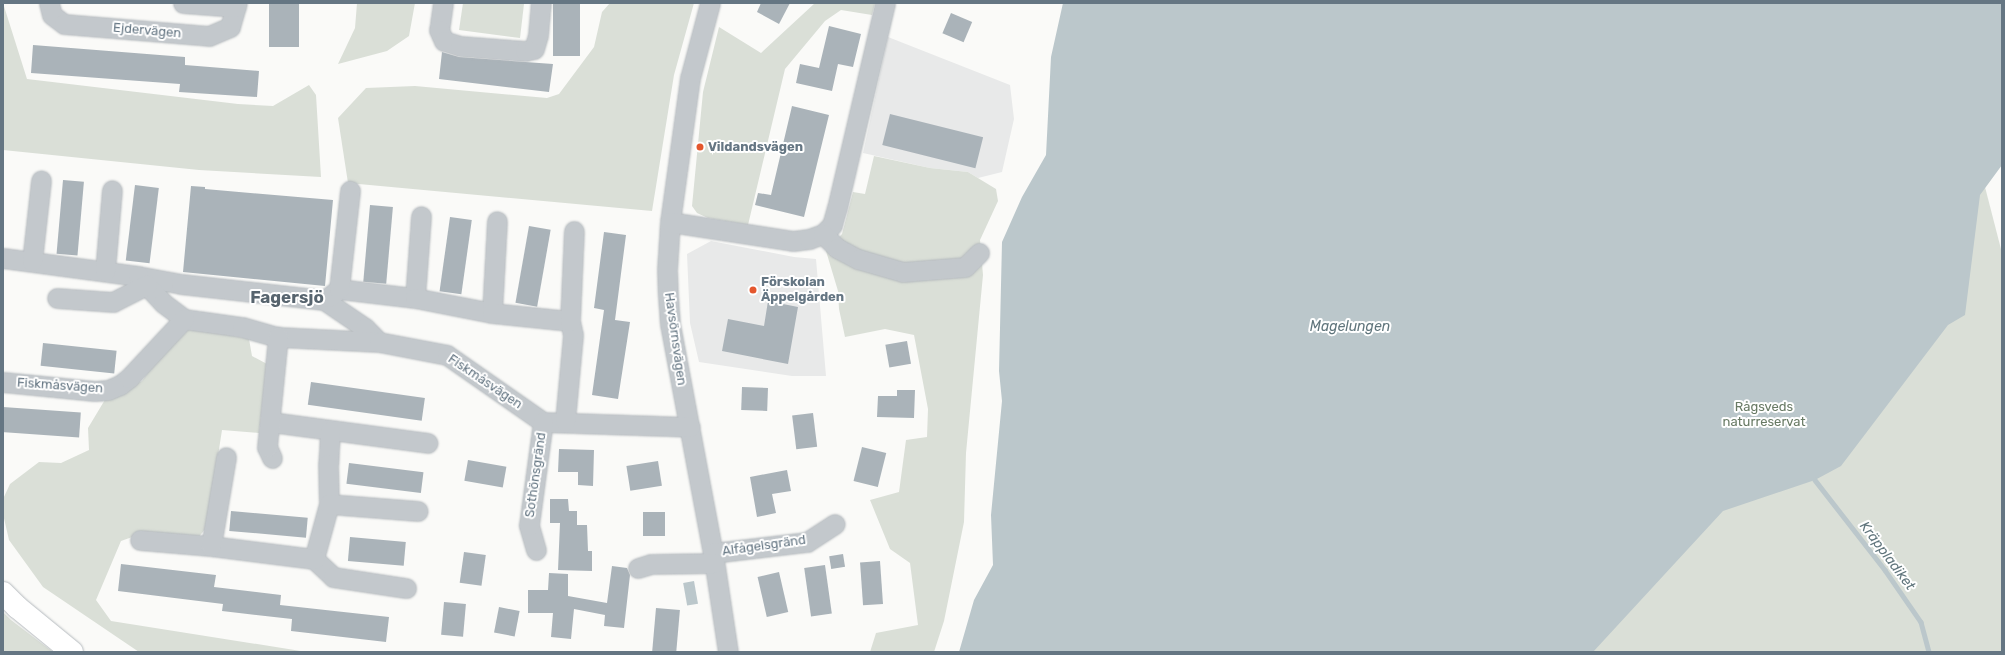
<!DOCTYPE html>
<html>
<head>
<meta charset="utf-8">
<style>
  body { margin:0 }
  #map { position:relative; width:2005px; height:655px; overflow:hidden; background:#fafaf8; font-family:Rubik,sans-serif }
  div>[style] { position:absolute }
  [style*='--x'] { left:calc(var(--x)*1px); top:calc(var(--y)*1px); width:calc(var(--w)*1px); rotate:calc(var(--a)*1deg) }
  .built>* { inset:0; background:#e8e9e9 }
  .green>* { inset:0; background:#dadfd7 }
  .water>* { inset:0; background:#bbc7cb; transform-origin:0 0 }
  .stream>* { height:4.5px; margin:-2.25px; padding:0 2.25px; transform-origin:2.25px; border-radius:2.25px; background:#bbc7cb }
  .building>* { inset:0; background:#aab3b9; transform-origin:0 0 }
  .roads { filter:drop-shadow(0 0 1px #b5babe) drop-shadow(0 0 1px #b5babe) }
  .minor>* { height:19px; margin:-9.5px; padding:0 9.5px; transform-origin:9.5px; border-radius:9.5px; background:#c3c8cc }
  .major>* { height:22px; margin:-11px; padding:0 11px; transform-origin:11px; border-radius:11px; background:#fff }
  .dots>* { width:11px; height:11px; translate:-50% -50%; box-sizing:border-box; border:2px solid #fff; border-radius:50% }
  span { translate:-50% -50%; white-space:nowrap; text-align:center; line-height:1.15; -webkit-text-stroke:4px #fff; paint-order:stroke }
  .street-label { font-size:13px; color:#657683 }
  .poi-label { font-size:13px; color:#657683; font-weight:700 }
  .left { translate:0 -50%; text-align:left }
  .park-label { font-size:13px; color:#687a64 }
  .water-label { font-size:14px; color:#60757c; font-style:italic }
  .district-label { font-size:17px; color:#57646e; font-weight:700 }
  .frame { position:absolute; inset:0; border:4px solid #657683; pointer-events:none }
</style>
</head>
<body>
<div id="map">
  <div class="built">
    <i style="clip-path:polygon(888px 37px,1010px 85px,1014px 119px,1002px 172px,978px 178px,968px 172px,930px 168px,863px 153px)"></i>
    <i style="clip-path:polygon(711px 241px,794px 257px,816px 259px,826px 376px,792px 376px,699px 362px,690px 323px,687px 254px)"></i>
  </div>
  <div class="green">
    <i style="clip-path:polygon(3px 3px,27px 79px,238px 104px,273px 106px,309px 85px,316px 95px,321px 177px,199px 170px,3px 150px)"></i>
    <i style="clip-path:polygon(357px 3px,415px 3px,409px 36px,387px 51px,338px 64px,355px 28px)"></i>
    <i style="clip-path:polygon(463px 3px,524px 4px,520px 38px,459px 30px)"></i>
    <i style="clip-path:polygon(610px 3px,694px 3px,674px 75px,652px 211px,348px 183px,338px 118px,366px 88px,415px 86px,547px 98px,559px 94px,594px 47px,602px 12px)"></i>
    <i style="clip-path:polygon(815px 3px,875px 3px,872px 15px,841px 10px,825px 21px,785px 69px,748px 225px,708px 218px,697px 213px,692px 206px,703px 92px,719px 27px,761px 53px)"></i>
    <i style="clip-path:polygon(1976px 152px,2002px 253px,2002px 652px,1282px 652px)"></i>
    <i style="clip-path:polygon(874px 156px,930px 168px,968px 172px,996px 189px,998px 201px,980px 240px,983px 275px,966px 453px,964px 522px,944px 621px,934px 652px,870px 652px,876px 633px,918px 625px,910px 563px,890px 549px,870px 500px,899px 492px,906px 440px,927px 437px,928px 409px,914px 335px,885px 329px,845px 337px,839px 309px,838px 291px,826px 251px,842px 234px,853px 192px,865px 194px)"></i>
    <i style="clip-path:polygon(191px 327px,249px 339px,252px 356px,267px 364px,259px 433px,222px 430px,207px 527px,197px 539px,135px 536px,121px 541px,96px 600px,111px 621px,307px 652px,139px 652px,43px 587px,9px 540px,3px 514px,3px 499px,10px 484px,39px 462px,61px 463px,89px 450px,88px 428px,106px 398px,142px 381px,155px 362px)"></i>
    <i style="clip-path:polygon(3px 612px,11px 620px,53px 652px,3px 652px)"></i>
  </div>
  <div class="water">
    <i style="clip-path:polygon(1063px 3px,2002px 3px,2002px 165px,1980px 195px,1965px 315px,1948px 325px,1841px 466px,1815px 480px,1723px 511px,1593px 652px,959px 652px,974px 600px,993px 565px,991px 515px,1002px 401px,999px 371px,1002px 242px,1022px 197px,1046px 155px,1051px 57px)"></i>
    <i style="left:694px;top:581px;width:23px;height:11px;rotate:80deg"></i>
  </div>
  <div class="stream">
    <i style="--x:1815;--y:480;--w:114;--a:52.1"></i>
    <i style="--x:1885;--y:570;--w:63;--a:55.3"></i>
    <i style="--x:1921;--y:622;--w:31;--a:75"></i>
  </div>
  <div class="building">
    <i style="left:269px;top:3px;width:30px;height:44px"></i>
    <i style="left:553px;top:3px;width:27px;height:53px"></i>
    <i style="clip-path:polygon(761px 3px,790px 3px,779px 24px,757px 12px)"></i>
    <i style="left:951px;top:13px;width:23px;height:22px;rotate:23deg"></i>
    <i style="clip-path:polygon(829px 26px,861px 34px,853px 67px,838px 64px,832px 91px,796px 83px,800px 64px,819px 68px)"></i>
    <i style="clip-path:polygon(33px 45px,185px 57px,185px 65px,259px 71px,257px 97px,179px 92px,180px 84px,31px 73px)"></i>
    <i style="clip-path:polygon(442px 52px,459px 57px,553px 64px,549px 92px,439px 79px)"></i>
    <i style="clip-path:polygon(792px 106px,829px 115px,804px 217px,755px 205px,758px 193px,771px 195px)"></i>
    <i style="left:890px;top:114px;width:96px;height:32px;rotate:14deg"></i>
    <i style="left:63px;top:180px;width:21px;height:74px;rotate:5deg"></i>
    <i style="left:135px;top:185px;width:24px;height:76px;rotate:7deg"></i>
    <i style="clip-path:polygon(191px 186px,205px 187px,205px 189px,333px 200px,325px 286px,183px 272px)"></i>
    <i style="left:370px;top:205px;width:23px;height:77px;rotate:5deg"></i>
    <i style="left:450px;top:217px;width:22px;height:75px;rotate:8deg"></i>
    <i style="left:529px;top:226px;width:22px;height:78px;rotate:10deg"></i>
    <i style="clip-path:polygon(604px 232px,626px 235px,615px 320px,630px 322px,618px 399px,592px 395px,604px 310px,594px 308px)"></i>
    <i style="clip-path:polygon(768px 301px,798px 307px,788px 364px,722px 351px,728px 319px,764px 326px)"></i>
    <i style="left:907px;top:341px;width:23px;height:22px;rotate:80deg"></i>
    <i style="left:43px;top:343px;width:74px;height:23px;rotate:6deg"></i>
    <i style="left:311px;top:382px;width:115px;height:23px;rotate:8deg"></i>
    <i style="left:742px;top:387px;width:26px;height:23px;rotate:2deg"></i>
    <i style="clip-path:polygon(897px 390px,915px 390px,914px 418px,877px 417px,878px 396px,897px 396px)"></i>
    <i style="left:3px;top:407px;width:78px;height:25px;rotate:4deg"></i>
    <i style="left:813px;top:413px;width:34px;height:21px;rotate:83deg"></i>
    <i style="left:862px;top:447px;width:25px;height:35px;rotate:14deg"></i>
    <i style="clip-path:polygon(559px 449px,594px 450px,593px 486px,578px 485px,578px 472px,558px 472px)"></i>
    <i style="left:468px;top:460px;width:39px;height:21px;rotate:10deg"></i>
    <i style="left:658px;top:461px;width:25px;height:32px;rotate:81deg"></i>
    <i style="left:349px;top:463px;width:75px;height:21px;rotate:7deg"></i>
    <i style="clip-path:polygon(787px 470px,791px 491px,772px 494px,776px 513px,757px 517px,750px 477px)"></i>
    <i style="clip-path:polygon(550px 499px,568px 499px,569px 511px,577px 511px,577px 525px,587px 525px,588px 551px,592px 551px,592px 571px,558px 570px,560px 523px,550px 523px)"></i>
    <i style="left:231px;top:511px;width:77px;height:20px;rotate:5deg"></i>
    <i style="left:643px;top:512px;width:22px;height:24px"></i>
    <i style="left:350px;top:537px;width:56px;height:24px;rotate:5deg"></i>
    <i style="left:464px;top:552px;width:22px;height:31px;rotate:8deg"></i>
    <i style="left:843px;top:554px;width:13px;height:14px;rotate:81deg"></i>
    <i style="left:880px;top:561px;width:43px;height:20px;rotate:86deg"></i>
    <i style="clip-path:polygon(121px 564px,216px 575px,214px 587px,281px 595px,280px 605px,389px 617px,386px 642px,291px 631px,292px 619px,222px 611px,223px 604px,118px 591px)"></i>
    <i style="left:825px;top:565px;width:49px;height:21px;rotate:82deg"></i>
    <i style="clip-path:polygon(612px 566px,627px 568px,630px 575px,624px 628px,604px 626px,605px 615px,574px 609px,571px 639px,551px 637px,553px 613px,528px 613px,528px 590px,548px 590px,549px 573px,568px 574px,568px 596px,607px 603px)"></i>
    <i style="left:779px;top:572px;width:41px;height:22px;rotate:77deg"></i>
    <i style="left:444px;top:602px;width:22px;height:33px;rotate:5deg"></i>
    <i style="left:499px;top:607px;width:21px;height:26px;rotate:11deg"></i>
    <i style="left:656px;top:608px;width:24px;height:44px;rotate:5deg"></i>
  </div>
  <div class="roads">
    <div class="minor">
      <i style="--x:49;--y:3;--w:12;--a:76"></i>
      <i style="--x:52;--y:15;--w:15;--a:37"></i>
      <i style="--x:64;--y:24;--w:145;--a:4.7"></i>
      <i style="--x:209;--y:36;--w:23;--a:-23"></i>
      <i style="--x:230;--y:27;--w:25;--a:-74"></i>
      <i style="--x:183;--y:3;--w:53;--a:4.3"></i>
      <i style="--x:443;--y:3;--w:27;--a:98"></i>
      <i style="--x:439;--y:30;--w:12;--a:66"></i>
      <i style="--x:444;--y:41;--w:17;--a:17"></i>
      <i style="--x:460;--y:46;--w:65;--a:4.4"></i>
      <i style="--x:525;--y:51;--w:9;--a:-13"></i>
      <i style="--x:534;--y:49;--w:15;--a:-74"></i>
      <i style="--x:538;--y:35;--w:32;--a:-85"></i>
      <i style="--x:710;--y:3;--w:78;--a:104.9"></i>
      <i style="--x:690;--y:78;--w:145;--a:97.9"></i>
      <i style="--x:670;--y:222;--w:48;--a:93.6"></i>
      <i style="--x:667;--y:270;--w:26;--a:88"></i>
      <i style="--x:668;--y:296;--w:28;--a:86"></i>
      <i style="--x:670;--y:324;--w:233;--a:79.4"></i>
      <i style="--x:713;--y:553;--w:100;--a:81.4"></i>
      <i style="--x:670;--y:222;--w:124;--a:8.8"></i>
      <i style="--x:793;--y:241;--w:16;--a:-7"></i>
      <i style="--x:809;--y:239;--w:15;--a:-20"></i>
      <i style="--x:823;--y:234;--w:13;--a:-45"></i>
      <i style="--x:832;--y:225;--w:18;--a:-74"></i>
      <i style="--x:837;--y:208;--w:211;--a:-76.8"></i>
      <i style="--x:823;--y:234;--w:20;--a:45"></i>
      <i style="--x:837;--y:248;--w:24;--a:28"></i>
      <i style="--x:858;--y:259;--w:47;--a:16.1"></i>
      <i style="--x:903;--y:272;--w:62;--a:-4.6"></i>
      <i style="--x:965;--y:267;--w:20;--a:-45"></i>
      <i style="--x:3;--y:258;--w:136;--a:7.6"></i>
      <i style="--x:138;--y:276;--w:44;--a:10.5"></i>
      <i style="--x:181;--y:284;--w:144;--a:6.4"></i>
      <i style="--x:324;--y:300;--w:50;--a:34.3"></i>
      <i style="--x:365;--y:328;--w:20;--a:45"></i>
      <i style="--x:32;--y:261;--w:81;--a:-83.6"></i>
      <i style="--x:105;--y:271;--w:81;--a:-85.1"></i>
      <i style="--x:138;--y:276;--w:37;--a:47"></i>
      <i style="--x:163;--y:303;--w:26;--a:37"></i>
      <i style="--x:184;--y:319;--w:59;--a:7.9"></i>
      <i style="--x:242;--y:327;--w:37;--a:16"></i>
      <i style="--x:278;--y:337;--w:101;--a:2.8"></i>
      <i style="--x:379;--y:342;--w:69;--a:10.8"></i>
      <i style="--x:447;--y:355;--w:117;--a:34.9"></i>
      <i style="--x:543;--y:422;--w:147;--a:1.9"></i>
      <i style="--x:339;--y:289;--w:77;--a:6.8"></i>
      <i style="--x:415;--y:298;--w:82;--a:-85.8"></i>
      <i style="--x:329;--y:297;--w:13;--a:-39"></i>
      <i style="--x:339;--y:289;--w:99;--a:-83.6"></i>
      <i style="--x:57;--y:298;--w:56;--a:4.1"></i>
      <i style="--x:113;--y:302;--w:38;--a:-27"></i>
      <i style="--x:415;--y:298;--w:78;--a:11"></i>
      <i style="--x:492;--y:313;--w:92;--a:-86.9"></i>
      <i style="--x:492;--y:313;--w:78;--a:5.9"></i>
      <i style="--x:3;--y:382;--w:92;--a:5.6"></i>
      <i style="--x:95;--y:391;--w:13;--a:-4"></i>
      <i style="--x:108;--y:390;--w:13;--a:-23"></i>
      <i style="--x:120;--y:385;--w:11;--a:-38"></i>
      <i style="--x:129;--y:378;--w:81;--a:-47"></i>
      <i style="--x:565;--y:421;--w:86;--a:-84.7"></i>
      <i style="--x:573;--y:335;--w:14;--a:-102"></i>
      <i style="--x:570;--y:321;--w:90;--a:-87.5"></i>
      <i style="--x:271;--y:422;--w:158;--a:7.6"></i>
      <i style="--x:330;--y:431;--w:33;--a:93"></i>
      <i style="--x:328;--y:464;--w:40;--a:88.6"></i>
      <i style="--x:329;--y:504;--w:57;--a:105.3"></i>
      <i style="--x:314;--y:559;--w:26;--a:43"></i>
      <i style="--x:333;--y:577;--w:74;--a:8.6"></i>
      <i style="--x:272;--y:458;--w:12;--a:-114"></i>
      <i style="--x:267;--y:447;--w:111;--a:-84.3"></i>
      <i style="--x:329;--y:504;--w:89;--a:4.5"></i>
      <i style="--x:140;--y:540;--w:71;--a:4.8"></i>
      <i style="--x:211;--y:546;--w:104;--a:7.2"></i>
      <i style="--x:211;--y:546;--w:90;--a:-80.4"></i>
      <i style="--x:536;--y:550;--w:26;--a:-106"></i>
      <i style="--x:529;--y:525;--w:104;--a:-82.3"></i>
      <i style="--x:713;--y:553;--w:95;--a:-6.7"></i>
      <i style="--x:807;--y:542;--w:33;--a:-33"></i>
      <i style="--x:638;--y:568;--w:14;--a:-17"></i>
      <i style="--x:651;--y:564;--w:63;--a:-0.9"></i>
    </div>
    <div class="major">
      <i style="--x:3;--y:593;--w:20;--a:45"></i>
      <i style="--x:17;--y:607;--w:71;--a:39.3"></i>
    </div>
  </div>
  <div class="dots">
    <i style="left:700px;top:147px;background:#e4572e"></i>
    <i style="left:753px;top:290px;background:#e4572e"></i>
  </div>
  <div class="street-label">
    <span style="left:147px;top:31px;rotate:5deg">Ejdervägen</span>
    <span style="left:675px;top:339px;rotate:82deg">Havsörnsvägen</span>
    <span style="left:485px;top:382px;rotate:34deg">Fiskmåsvägen</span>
    <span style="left:60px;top:386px;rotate:4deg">Fiskmåsvägen</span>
    <span style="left:536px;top:475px;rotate:-82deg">Sothönsgränd</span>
    <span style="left:764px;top:546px;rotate:-8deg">Alfågelsgränd</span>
  </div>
  <div class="poi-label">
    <span class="left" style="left:708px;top:147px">Vildandsvägen</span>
    <span class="left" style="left:761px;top:290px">Förskolan<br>Äppelgården</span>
  </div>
  <div class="park-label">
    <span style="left:1764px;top:415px">Rågsveds<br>naturreservat</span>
  </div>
  <div class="water-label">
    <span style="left:1350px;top:327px">Magelungen</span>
    <span style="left:1887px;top:556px;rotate:53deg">Kräppladiket</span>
  </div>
  <div class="district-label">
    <span style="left:287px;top:298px">Fagersjö</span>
  </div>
  <div class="frame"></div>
</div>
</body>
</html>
